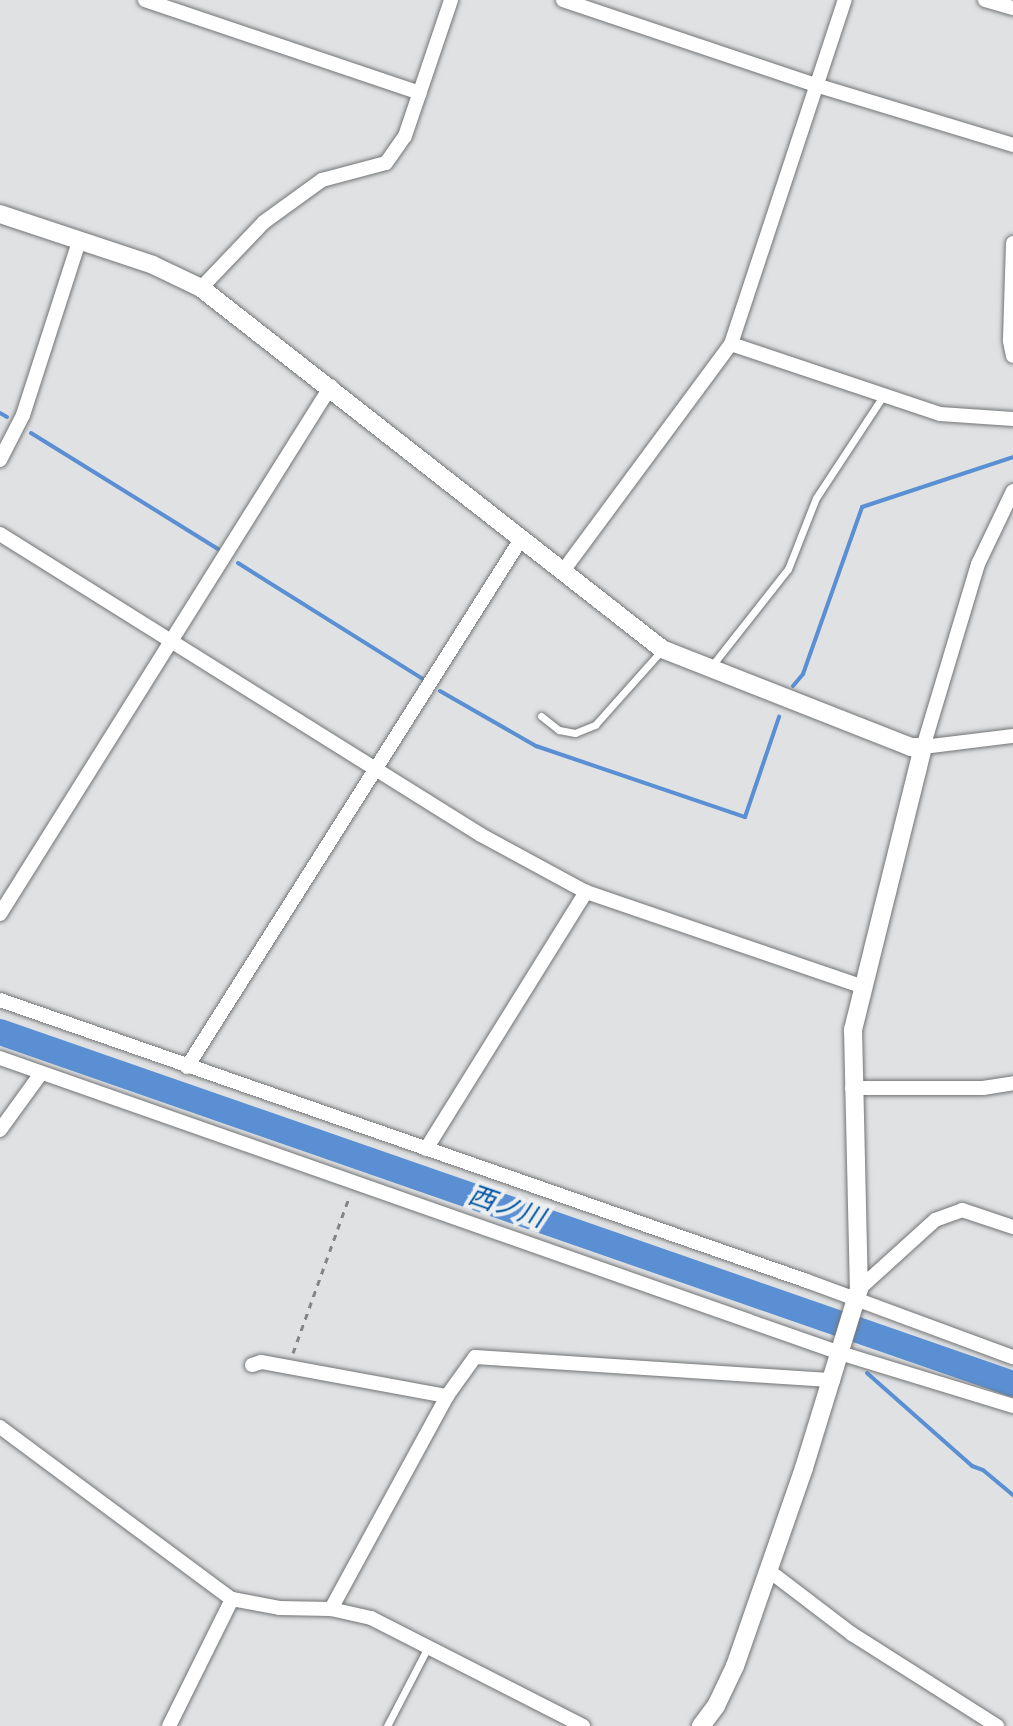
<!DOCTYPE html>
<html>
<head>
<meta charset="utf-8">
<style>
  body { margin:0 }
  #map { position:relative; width:1013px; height:1726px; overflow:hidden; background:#dfe1e3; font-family:"Alegreya Sans","Noto Sans JP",sans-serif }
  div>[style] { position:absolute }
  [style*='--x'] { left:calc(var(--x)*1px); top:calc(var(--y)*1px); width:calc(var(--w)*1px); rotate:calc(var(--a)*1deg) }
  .stream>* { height:4px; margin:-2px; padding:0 2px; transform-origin:2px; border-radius:2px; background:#5a90d3 }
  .river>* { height:26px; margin:-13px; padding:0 13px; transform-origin:13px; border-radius:13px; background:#5a90d3 }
  .path>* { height:3px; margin-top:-1.5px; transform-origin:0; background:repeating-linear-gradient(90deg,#848587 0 6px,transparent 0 12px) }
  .roads { filter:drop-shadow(0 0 2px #727475) drop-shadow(0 0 2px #727475) }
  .service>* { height:7px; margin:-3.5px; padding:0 3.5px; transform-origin:3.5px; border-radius:3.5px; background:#fff }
  .minor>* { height:14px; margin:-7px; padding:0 7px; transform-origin:7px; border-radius:7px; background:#fff }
  .tertiary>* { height:18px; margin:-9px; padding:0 9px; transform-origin:9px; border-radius:9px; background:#fff }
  span { translate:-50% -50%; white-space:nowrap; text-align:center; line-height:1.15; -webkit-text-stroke:8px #eceef0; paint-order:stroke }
  .water-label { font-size:26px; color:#0055a4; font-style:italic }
</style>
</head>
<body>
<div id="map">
  <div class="stream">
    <i style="--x:0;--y:413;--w:8;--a:30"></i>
    <i style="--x:31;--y:433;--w:220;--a:31.8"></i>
    <i style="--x:238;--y:563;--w:218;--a:32.1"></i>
    <i style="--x:793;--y:686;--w:16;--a:-50"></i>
    <i style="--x:803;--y:674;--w:177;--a:-70.5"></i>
    <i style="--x:862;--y:507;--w:159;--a:-18.3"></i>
    <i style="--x:440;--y:691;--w:111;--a:29.8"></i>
    <i style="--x:536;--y:746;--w:221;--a:18.8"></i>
    <i style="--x:745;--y:817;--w:106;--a:-71.2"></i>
    <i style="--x:867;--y:1373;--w:140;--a:41.5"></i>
    <i style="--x:972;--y:1466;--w:12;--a:20"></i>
    <i style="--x:983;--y:1470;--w:39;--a:40"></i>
  </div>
  <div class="river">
    <i style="--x:0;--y:1032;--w:1072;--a:19.16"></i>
  </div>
  <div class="path">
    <i style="--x:293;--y:1353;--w:168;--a:-70.2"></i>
  </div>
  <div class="roads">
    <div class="service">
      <i style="--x:710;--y:668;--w:126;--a:-51.8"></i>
      <i style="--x:788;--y:569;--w:76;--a:-68.5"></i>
      <i style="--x:816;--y:498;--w:122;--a:-56.7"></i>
      <i style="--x:541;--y:716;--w:23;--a:38"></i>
      <i style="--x:559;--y:730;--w:16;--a:11"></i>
      <i style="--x:575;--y:733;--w:22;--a:-22"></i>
      <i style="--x:595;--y:725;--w:99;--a:-48.3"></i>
      <i style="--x:387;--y:1726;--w:89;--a:-62.6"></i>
    </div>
    <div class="minor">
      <i style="--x:145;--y:0;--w:290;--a:18.7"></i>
      <i style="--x:563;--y:0;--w:270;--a:18.6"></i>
      <i style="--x:819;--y:86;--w:203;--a:16.9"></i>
      <i style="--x:985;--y:0;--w:29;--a:16"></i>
      <i style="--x:1013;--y:243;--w:98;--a:91.8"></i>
      <i style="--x:1010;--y:341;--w:15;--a:79"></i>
      <i style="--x:201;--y:288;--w:91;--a:-46.3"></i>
      <i style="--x:264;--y:222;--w:72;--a:-35.9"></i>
      <i style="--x:322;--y:180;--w:66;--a:-14.9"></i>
      <i style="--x:386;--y:163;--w:33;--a:-55"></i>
      <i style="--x:405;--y:136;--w:144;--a:-71.3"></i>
      <i style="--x:731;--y:344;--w:220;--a:18.5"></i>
      <i style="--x:940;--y:414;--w:73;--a:3.9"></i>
      <i style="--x:0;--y:460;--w:51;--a:-62.9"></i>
      <i style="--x:23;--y:415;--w:185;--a:-72.1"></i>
      <i style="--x:1013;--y:491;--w:81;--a:115.6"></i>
      <i style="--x:978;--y:564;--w:191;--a:106.7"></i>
      <i style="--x:923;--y:747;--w:91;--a:-7"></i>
      <i style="--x:0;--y:534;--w:567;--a:32.04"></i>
      <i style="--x:481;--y:835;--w:119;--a:28.5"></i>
      <i style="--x:586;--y:892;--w:293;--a:18.9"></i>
      <i style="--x:563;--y:571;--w:282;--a:-53.5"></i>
      <i style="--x:731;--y:344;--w:362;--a:-71.7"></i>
      <i style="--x:0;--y:914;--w:623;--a:-57.92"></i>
      <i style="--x:0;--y:1000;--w:855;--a:19.2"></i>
      <i style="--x:807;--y:1281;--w:220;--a:20.3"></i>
      <i style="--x:0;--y:1058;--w:890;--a:19.35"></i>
      <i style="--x:840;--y:1353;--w:181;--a:17"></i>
      <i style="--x:187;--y:1067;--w:625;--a:-57.68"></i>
      <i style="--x:852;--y:1088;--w:131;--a:0"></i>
      <i style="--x:983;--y:1088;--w:30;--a:-9"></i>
      <i style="--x:0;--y:1130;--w:68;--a:-54"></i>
      <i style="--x:426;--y:1149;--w:303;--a:-58.1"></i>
      <i style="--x:859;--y:1289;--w:103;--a:-42.2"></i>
      <i style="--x:935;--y:1220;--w:29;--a:-20"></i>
      <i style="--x:962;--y:1210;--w:54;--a:18.4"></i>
      <i style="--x:252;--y:1365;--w:9;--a:-18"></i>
      <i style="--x:261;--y:1362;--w:189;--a:10.4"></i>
      <i style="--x:0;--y:1427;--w:289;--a:36.6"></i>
      <i style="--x:232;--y:1599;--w:48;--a:10.8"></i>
      <i style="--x:279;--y:1608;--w:52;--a:1.1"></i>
      <i style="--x:331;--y:1609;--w:41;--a:12.7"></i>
      <i style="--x:371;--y:1618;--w:238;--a:27"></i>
      <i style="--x:768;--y:1570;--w:106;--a:37.3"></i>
      <i style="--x:852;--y:1634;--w:172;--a:32.4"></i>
      <i style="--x:331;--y:1609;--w:243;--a:-61.4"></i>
      <i style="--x:447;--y:1396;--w:48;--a:-54.3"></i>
      <i style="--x:475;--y:1357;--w:359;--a:3.7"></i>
      <i style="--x:169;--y:1726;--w:142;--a:-63.6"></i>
    </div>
    <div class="tertiary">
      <i style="--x:0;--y:214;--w:161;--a:18.4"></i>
      <i style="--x:153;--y:265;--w:53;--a:25.6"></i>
      <i style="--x:201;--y:288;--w:586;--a:38.06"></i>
      <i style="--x:662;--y:649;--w:268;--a:21.5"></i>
      <i style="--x:911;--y:747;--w:12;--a:0"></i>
      <i style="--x:923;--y:747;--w:291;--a:103.9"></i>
      <i style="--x:853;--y:1029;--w:260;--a:88.7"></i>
      <i style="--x:859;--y:1289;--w:187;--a:107.1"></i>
      <i style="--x:804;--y:1468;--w:210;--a:109.2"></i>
      <i style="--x:735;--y:1666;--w:44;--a:115.4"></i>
      <i style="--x:716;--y:1706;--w:25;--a:127"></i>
    </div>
  </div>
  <div class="water-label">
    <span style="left:506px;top:1208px;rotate:19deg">西ノ川</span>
  </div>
</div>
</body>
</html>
